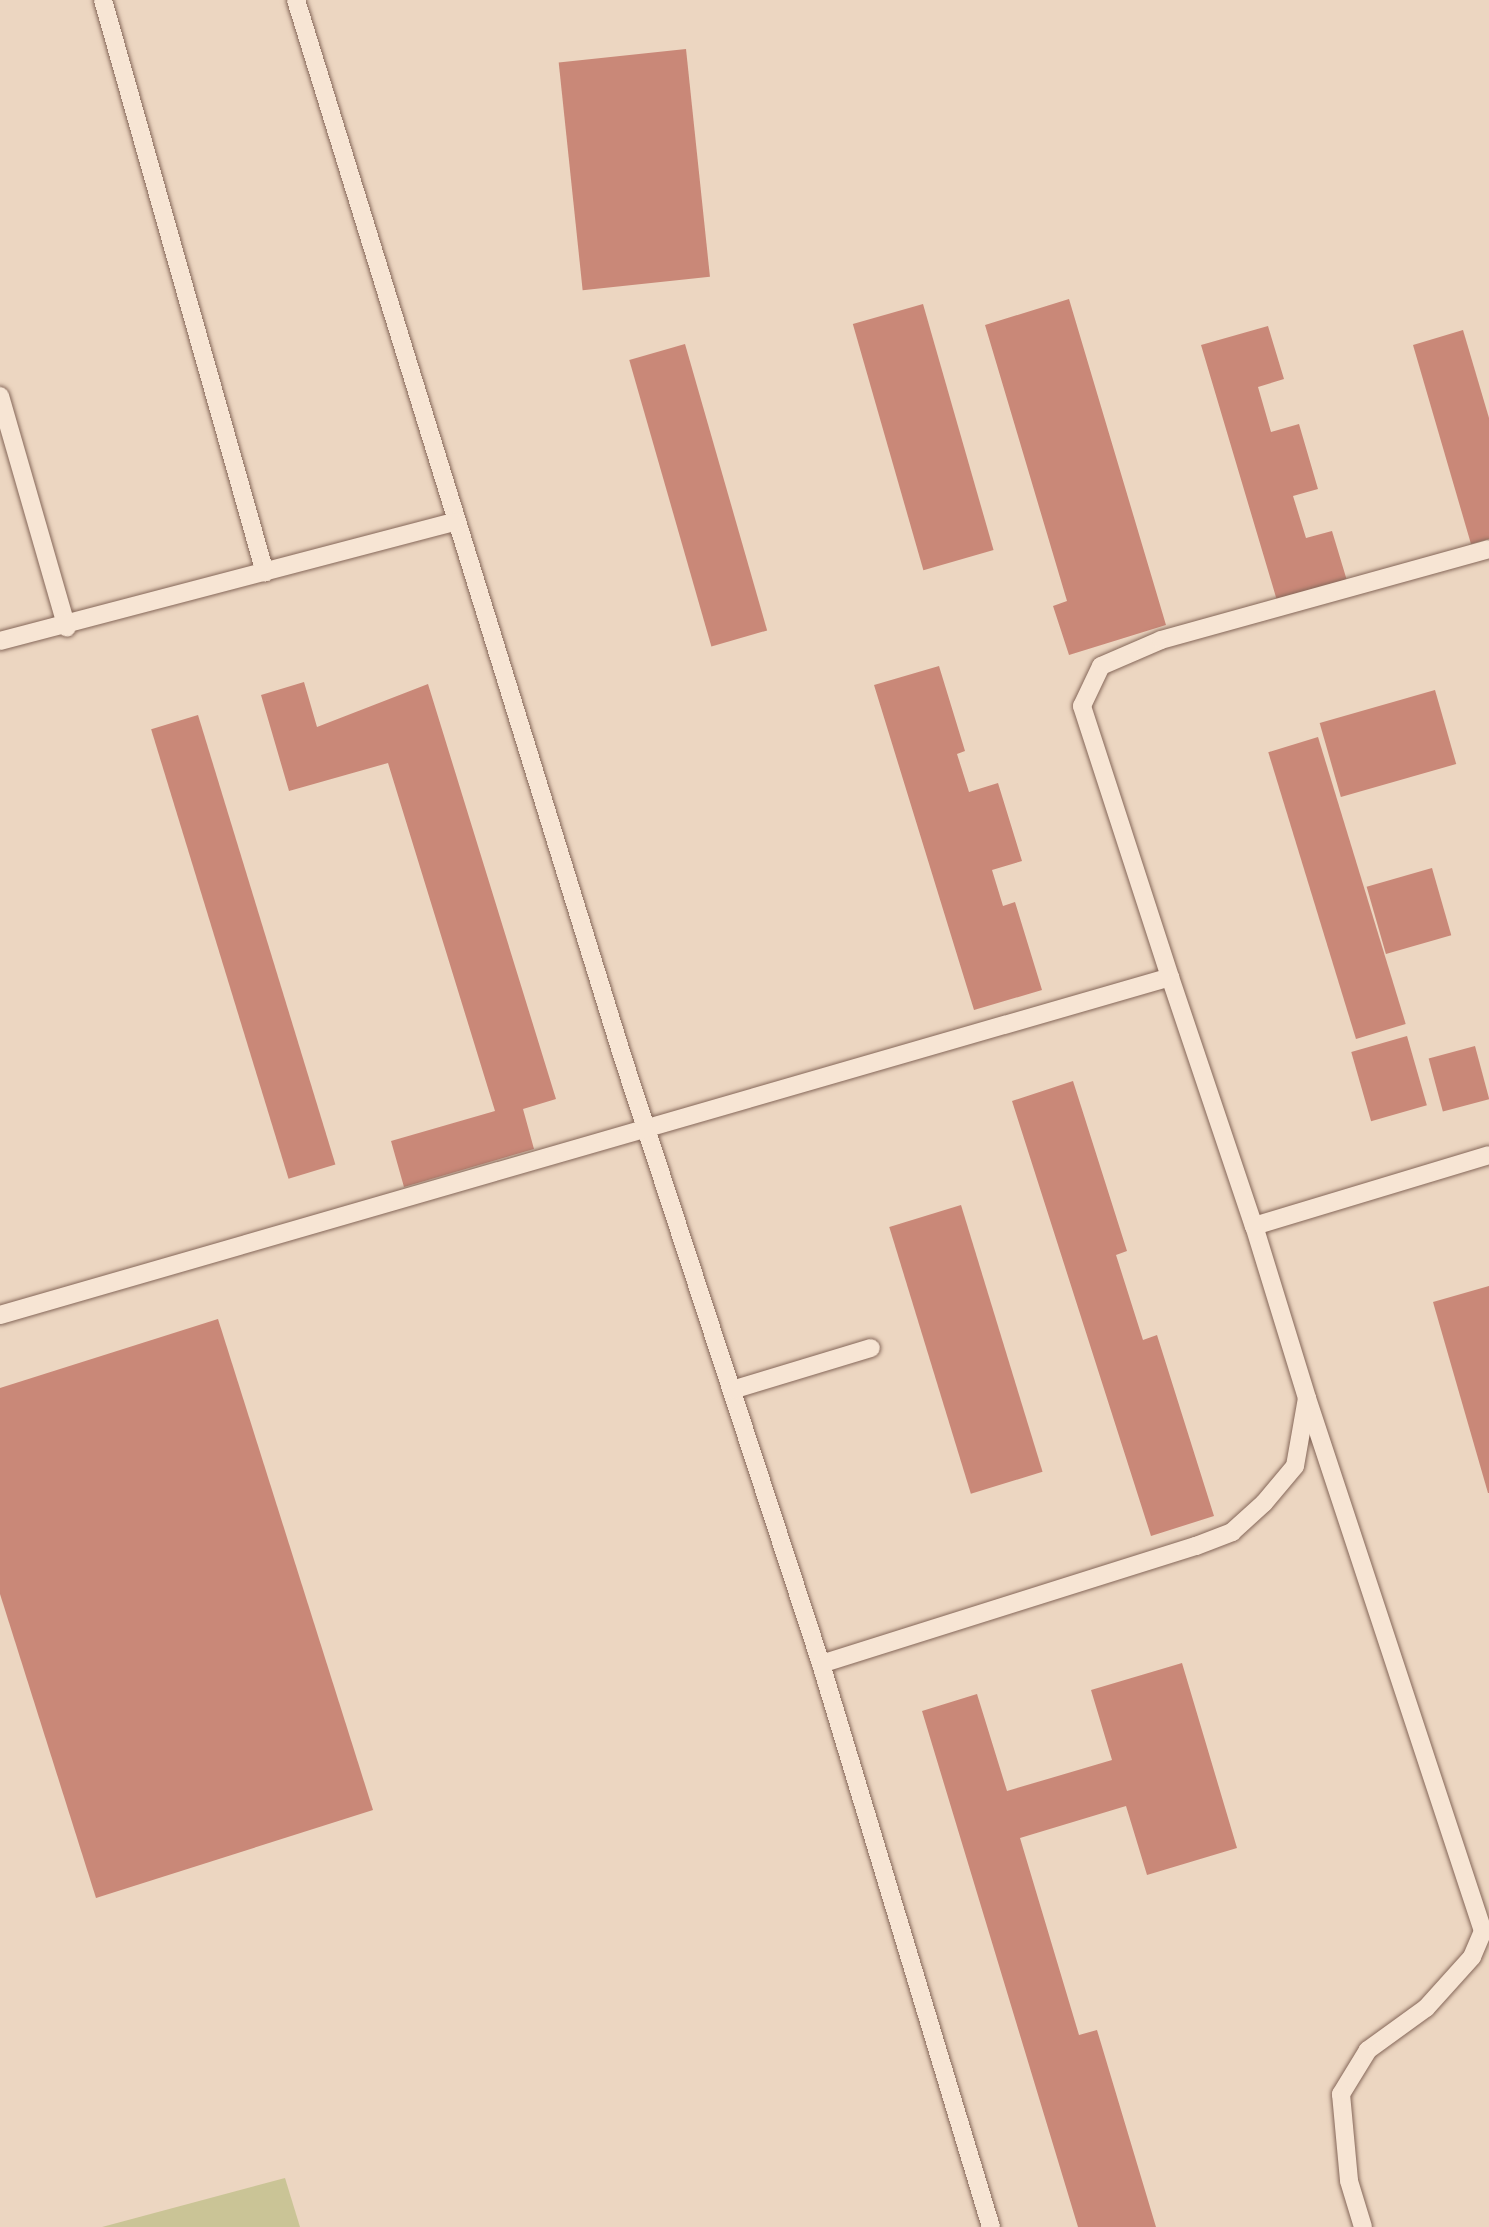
<!DOCTYPE html>
<html>
<head>
<meta charset="utf-8">
<style>
  body { margin:0 }
  #map { position:relative; width:1489px; height:2227px; overflow:hidden; background:#ecd6c1; font-family:"Noto Serif",serif }
  div>[style] { position:absolute }
  [style*='--x'] { left:calc(var(--x)*1px); top:calc(var(--y)*1px); width:calc(var(--w)*1px); rotate:calc(var(--a)*1deg) }
  .green>* { inset:0; background:#cac496 }
  .building>* { inset:0; background:#c98878; transform-origin:0 0 }
  .roads { filter:drop-shadow(0 0 2px #856759) drop-shadow(0 0 2px #856759) }
  .lane>* { height:18px; margin:-9px; padding:0 9px; transform-origin:9px; border-radius:9px; background:#f7e5d4 }
  span { translate:-50% -50%; white-space:nowrap; text-align:center; line-height:1.15; -webkit-text-stroke:6px #f4e2d0; paint-order:stroke }
</style>
</head>
<body>
<div id="map">
  <div class="green">
    <i style="clip-path:polygon(285px 2178px,300px 2227px,102px 2227px)"></i>
  </div>
  <div class="building">
    <i style="left:686px;top:49px;width:229px;height:128px;rotate:84deg"></i>
    <i style="clip-path:polygon(1069px 299px,1166px 625px,1069px 655px,1053px 606px,1067px 601px,985px 325px)"></i>
    <i style="left:923px;top:304px;width:256px;height:73px;rotate:74deg"></i>
    <i style="clip-path:polygon(1268px 326px,1284px 379px,1258px 387px,1271px 432px,1299px 424px,1318px 489px,1293px 496px,1306px 538px,1332px 531px,1348px 584px,1278px 604px,1201px 345px)"></i>
    <i style="clip-path:polygon(1463px 330px,1489px 418px,1489px 539px,1471px 544px,1413px 345px)"></i>
    <i style="left:685px;top:344px;width:298px;height:58px;rotate:74deg"></i>
    <i style="clip-path:polygon(939px 666px,965px 751px,957px 754px,969px 792px,998px 783px,1022px 861px,992px 870px,1003px 906px,1015px 902px,1042px 990px,974px 1010px,874px 685px)"></i>
    <i style="clip-path:polygon(304px 682px,317px 727px,428px 684px,556px 1099px,523px 1109px,534px 1149px,404px 1187px,391px 1141px,495px 1111px,388px 763px,289px 791px,261px 695px)"></i>
    <i style="left:1435px;top:690px;width:77px;height:120px;rotate:74deg"></i>
    <i style="left:198px;top:715px;width:470px;height:49px;rotate:73deg"></i>
    <i style="left:1318px;top:737px;width:300px;height:52px;rotate:73deg"></i>
    <i style="left:1432px;top:868px;width:70px;height:68px;rotate:74deg"></i>
    <i style="left:1407px;top:1036px;width:72px;height:58px;rotate:74deg"></i>
    <i style="left:1475px;top:1046px;width:55px;height:48px;rotate:75deg"></i>
    <i style="clip-path:polygon(1073px 1081px,1127px 1251px,1116px 1255px,1143px 1340px,1157px 1335px,1214px 1516px,1151px 1536px,1012px 1101px)"></i>
    <i style="left:961px;top:1205px;width:279px;height:75px;rotate:73deg"></i>
    <i style="clip-path:polygon(1489px 1286px,1489px 1493px,1488px 1493px,1433px 1302px)"></i>
    <i style="clip-path:polygon(218px 1319px,373px 1810px,96px 1898px,0 1594px,0 1388px)"></i>
    <i style="clip-path:polygon(1182px 1663px,1237px 1848px,1147px 1875px,1126px 1806px,1020px 1838px,1079px 2035px,1097px 2030px,1156px 2227px,1078px 2227px,922px 1711px,977px 1694px,1007px 1791px,1112px 1760px,1091px 1690px)"></i>
  </div>
  <div class="roads">
    <div class="lane">
      <i style="--x:103;--y:0;--w:595;--a:74.21"></i>
      <i style="--x:296;--y:0;--w:1101;--a:72.83"></i>
      <i style="--x:621;--y:1052;--w:644;--a:71.9"></i>
      <i style="--x:821;--y:1664;--w:588;--a:73.2"></i>
      <i style="--x:0;--y:396;--w:241;--a:73.9"></i>
      <i style="--x:0;--y:641;--w:469;--a:-14.7"></i>
      <i style="--x:1170;--y:977;--w:285;--a:-108"></i>
      <i style="--x:1082;--y:706;--w:44;--a:-64.6"></i>
      <i style="--x:1101;--y:666;--w:65;--a:-23.4"></i>
      <i style="--x:1161;--y:640;--w:340;--a:-15.5"></i>
      <i style="--x:0;--y:1315;--w:1218;--a:-16.11"></i>
      <i style="--x:1170;--y:977;--w:263;--a:71.4"></i>
      <i style="--x:1254;--y:1226;--w:245;--a:-16.8"></i>
      <i style="--x:732;--y:1390;--w:145;--a:-16.8"></i>
      <i style="--x:1307;--y:1398;--w:561;--a:71.73"></i>
      <i style="--x:1483;--y:1931;--w:28;--a:113"></i>
      <i style="--x:1472;--y:1957;--w:69;--a:132"></i>
      <i style="--x:1426;--y:2008;--w:72;--a:144.1"></i>
      <i style="--x:1368;--y:2050;--w:52;--a:121.5"></i>
      <i style="--x:1341;--y:2094;--w:87;--a:84.7"></i>
      <i style="--x:1349;--y:2181;--w:48;--a:73.1"></i>
      <i style="--x:821;--y:1664;--w:393;--a:-17.5"></i>
      <i style="--x:1196;--y:1546;--w:39;--a:-21"></i>
      <i style="--x:1232;--y:1532;--w:43;--a:-42.2"></i>
      <i style="--x:1264;--y:1503;--w:48;--a:-50"></i>
      <i style="--x:1295;--y:1466;--w:69;--a:-80"></i>
      <i style="--x:1307;--y:1398;--w:180;--a:-107.1"></i>
    </div>
  </div>
</div>
</body>
</html>
